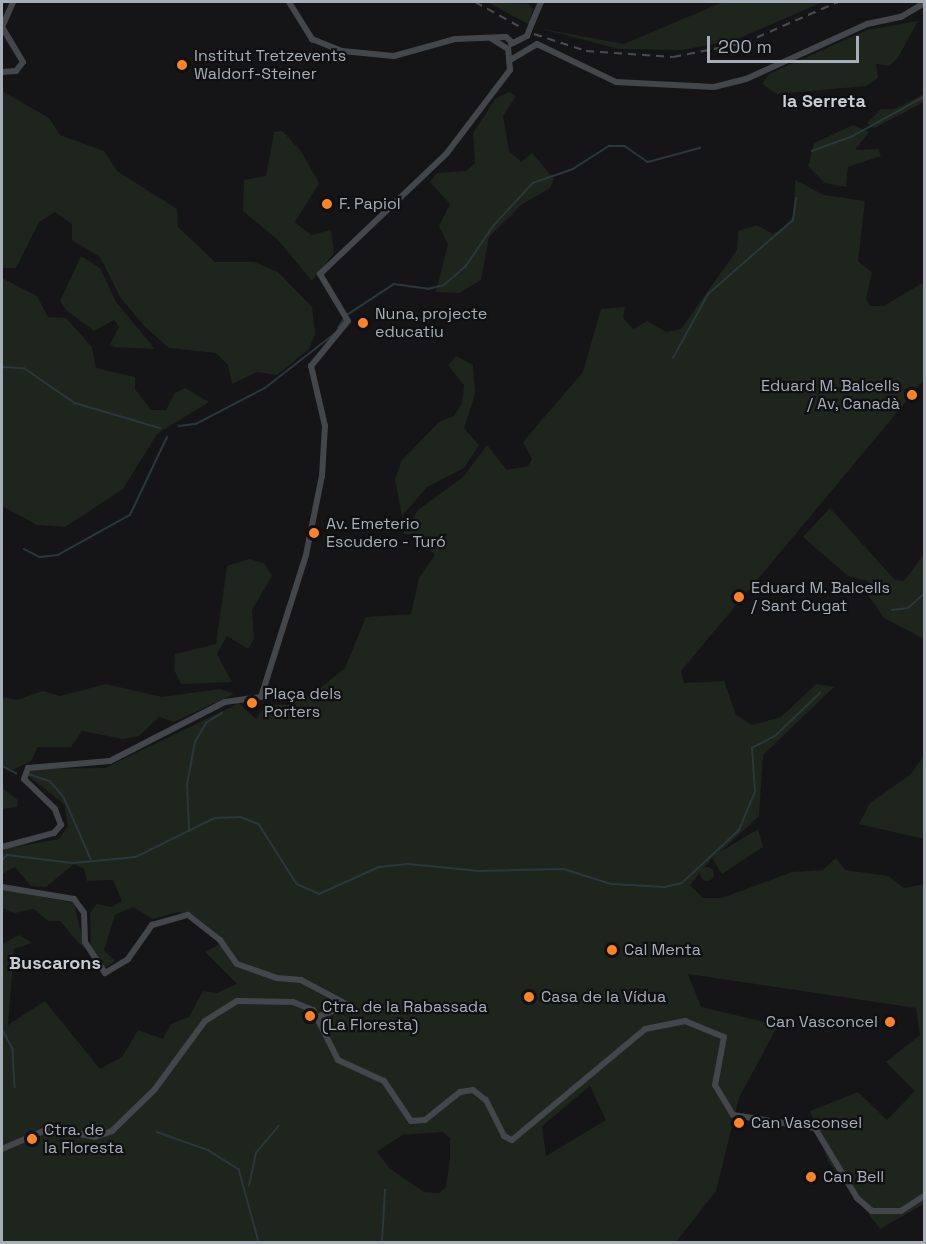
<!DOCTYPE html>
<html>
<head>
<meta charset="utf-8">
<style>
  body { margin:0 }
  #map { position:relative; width:926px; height:1244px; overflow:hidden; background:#151517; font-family:"Space Grotesk",sans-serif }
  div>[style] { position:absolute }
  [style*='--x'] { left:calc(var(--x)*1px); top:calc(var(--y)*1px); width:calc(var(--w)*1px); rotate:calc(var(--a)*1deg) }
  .green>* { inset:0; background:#1d251c }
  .round { border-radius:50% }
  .stream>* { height:1.5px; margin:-0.75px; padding:0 0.75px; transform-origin:0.75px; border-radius:0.75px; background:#2a383b }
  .secondary>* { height:6px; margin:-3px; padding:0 3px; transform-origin:3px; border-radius:3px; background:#43474c }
  .rail>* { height:1.5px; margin-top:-0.75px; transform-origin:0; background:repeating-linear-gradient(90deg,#484c51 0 8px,transparent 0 14px) }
  .secondary-bridge>* { height:6px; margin:-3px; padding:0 3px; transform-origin:3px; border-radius:3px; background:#43474c }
  .dots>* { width:16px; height:16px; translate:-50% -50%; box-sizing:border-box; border:3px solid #101012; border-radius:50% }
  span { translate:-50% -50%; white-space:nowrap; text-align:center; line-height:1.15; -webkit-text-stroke:4.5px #101012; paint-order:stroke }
  .poi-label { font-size:16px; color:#a6afb8 }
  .left { translate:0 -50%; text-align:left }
  .right { translate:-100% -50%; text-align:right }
  .neighbourhood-label { font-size:18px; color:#c7cdd3; font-weight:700 }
  .frame { position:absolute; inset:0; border:3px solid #a6afb8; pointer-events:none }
  .scale { position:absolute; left:707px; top:36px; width:152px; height:27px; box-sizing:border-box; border:3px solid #a6afb8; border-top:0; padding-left:8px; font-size:18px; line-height:21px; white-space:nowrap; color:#a6afb8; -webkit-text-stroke:4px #101012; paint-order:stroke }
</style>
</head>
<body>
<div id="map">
  <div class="green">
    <i style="clip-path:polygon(487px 2px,528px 4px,533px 9px,528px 24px)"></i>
    <i style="clip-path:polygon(723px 2px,823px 2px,735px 40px,682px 50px,619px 49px,538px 28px,624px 44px)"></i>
    <i style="clip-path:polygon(918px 21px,897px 59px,889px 66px,876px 64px,878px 78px,866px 86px,777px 94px,762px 84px,769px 74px,867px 30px)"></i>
    <i style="clip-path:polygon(2px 91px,49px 118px,60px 135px,104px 151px,117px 171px,177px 209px,178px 227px,215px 262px,254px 262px,278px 272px,312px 307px,315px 334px,309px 349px,277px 375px,257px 372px,232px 384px,228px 365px,216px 353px,169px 348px,144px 326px,120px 297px,100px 257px,72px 240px,72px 224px,55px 212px,39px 222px,16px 268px,2px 268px)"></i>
    <i style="clip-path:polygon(509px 92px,516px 96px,503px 116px,509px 151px,521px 162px,532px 153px,554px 179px,550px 188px,521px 205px,489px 237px,481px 280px,459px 293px,436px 292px,448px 244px,439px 226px,450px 204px,430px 182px,437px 173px,466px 171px,475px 163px,473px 133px,495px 99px)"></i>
    <i style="clip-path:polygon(924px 94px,924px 102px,874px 128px,867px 123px,881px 109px,895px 109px)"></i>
    <i style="clip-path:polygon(853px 125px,869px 132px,855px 150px,878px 149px,881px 156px,848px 167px,846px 187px,825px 183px,808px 166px,814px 143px)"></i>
    <i style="clip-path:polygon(282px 131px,301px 151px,319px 183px,295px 222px,311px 235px,331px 230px,334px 253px,312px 281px,278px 240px,243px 211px,244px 180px,266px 176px,274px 132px)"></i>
    <i style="clip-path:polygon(evenodd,795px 180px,824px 195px,865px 201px,858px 261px,872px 273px,866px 299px,870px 306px,884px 306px,924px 282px,924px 380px,681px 671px,684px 683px,724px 681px,736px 715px,752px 725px,781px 717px,816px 684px,834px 687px,763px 755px,759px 816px,720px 852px,758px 829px,763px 847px,722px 874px,712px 858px,690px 885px,703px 898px,722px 898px,792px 872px,823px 870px,836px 858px,845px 870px,888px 876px,904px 888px,924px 884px,924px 1204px,880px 1229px,828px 1161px,810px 1111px,858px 1092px,887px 1120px,915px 1091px,886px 1062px,920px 1035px,916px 1008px,688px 974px,701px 1007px,778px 1025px,739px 1098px,716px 1191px,676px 1242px,2px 1242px,2px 944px,19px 935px,32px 943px,14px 949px,8px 1025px,45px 1001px,100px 1069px,122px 1057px,138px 1030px,163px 1039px,171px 1024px,189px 1017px,203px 991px,217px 993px,237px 984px,205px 952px,220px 944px,217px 934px,193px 915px,178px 912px,153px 919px,133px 907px,115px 915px,104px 950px,115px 961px,105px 968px,91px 947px,90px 913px,97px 904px,112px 907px,122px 901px,113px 880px,87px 881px,84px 869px,74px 864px,46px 887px,31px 886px,15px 867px,2px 874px,2px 853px,8px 848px,59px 839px,68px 826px,64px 804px,27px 775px,29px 769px,105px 768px,239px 703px,256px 719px,266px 704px,289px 705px,319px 689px,345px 668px,366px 617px,411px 614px,419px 578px,435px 555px,416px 535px,403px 534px,418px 510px,463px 477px,487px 445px,507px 470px,528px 466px,532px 459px,523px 442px,583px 372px,601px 309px,625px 307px,623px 318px,633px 329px,647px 321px,666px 332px,681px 329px,737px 250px,738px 231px,757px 225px,773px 234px,785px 227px,794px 215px,795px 180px,590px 1086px,606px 1120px,546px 1156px,542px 1126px,590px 1086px,795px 180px,443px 1132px,450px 1138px,450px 1158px,446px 1187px,439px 1193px,424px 1192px,389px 1168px,377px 1152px,402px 1135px,443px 1132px)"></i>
    <i style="clip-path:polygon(81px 256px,100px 268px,116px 302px,155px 349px,114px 347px,110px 344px,119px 327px,114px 320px,94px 331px,67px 311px,60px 301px)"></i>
    <i style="clip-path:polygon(2px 278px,37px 296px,48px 317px,66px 318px,92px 347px,96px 368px,135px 377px,135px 389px,151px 410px,166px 410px,175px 393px,185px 388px,209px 402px,157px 434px,123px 489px,65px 527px,37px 525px,2px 506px)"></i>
    <i style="clip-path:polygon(456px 356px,473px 365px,475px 394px,464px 428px,479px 445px,464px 468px,427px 487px,402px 516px,395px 479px,402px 460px,439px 422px,454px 416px,462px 403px,464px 385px,448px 365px)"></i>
    <i style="clip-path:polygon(830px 508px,895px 580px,904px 581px,924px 554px,924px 639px,884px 618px,868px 595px,868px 581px,848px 576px,803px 537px)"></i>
    <i style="clip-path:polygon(249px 559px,264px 563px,272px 576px,252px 610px,254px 639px,248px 649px,227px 636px,217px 654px,232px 682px,181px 684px,174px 670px,175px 654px,216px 644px,227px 566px)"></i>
    <i style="clip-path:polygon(106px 684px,162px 697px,220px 689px,234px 694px,174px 722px,159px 717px,139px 736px,123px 739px,82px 731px,71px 747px,38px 747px,31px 761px,13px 770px,2px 767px,2px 697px,17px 700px,43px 691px,60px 696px)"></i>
    <i style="clip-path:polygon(924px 756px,924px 839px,859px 824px,870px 803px,910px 775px)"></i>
    <i style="clip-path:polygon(2px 788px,18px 800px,17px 807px,2px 809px)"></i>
    <i class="round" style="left:700px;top:867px;width:14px;height:14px"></i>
    <i style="clip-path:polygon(2px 889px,74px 903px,85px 950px,60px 921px,48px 921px,34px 909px,15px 913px,2px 908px)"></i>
  </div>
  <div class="stream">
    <i style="--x:812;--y:151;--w:44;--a:-20.1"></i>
    <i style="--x:853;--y:136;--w:81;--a:-28.8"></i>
    <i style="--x:347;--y:315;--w:56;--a:-33.4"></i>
    <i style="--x:394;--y:284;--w:34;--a:8"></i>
    <i style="--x:428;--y:289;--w:16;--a:-14"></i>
    <i style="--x:444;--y:285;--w:28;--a:-41"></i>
    <i style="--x:465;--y:267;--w:51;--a:-55.4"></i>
    <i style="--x:494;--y:225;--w:57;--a:-47.1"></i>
    <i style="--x:533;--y:183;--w:42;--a:-19.3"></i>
    <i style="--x:573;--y:169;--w:43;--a:-32.6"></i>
    <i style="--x:609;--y:146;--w:16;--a:0"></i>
    <i style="--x:625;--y:146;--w:28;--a:35"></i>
    <i style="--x:648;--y:162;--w:54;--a:-15.1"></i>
    <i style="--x:338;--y:328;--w:11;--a:-56"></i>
    <i style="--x:673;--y:358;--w:73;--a:-61.3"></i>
    <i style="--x:708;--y:294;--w:113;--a:-41"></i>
    <i style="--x:793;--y:220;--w:22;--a:-82"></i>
    <i style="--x:2;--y:367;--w:22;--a:3"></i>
    <i style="--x:24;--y:368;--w:62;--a:34.5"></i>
    <i style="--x:75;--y:403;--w:89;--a:16.4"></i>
    <i style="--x:179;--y:426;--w:17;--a:-7"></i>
    <i style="--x:196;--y:424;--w:78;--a:-27.6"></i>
    <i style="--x:265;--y:388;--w:88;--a:-38"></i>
    <i style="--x:24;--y:549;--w:18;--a:27"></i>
    <i style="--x:40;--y:557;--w:18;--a:-6"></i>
    <i style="--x:58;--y:555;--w:82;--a:-29.1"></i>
    <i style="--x:130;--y:515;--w:86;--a:-64.6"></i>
    <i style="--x:892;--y:610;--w:16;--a:-7"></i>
    <i style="--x:908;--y:608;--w:21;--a:-41"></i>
    <i style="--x:2;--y:766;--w:16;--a:27"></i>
    <i style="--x:28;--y:774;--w:23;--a:18"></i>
    <i style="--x:50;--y:781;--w:21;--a:49"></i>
    <i style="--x:64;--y:797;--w:68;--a:66.5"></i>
    <i style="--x:189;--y:830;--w:45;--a:-92.5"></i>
    <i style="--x:187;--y:785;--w:44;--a:-79.5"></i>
    <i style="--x:195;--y:742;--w:22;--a:-60"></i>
    <i style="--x:206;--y:723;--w:19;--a:-32"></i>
    <i style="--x:2;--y:860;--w:7;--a:-45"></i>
    <i style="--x:7;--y:855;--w:66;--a:6.9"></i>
    <i style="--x:73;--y:863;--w:63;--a:-5.4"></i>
    <i style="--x:136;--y:857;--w:88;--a:-26.3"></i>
    <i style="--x:215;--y:818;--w:25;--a:-2"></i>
    <i style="--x:240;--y:817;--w:20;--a:20"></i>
    <i style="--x:259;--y:824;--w:71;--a:57.7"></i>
    <i style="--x:297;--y:884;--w:24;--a:24"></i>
    <i style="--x:319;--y:894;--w:66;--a:-24.2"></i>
    <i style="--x:379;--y:867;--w:30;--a:-6"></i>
    <i style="--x:409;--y:864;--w:70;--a:5.7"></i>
    <i style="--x:479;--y:871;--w:85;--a:-1.3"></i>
    <i style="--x:564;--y:869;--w:49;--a:17.7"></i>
    <i style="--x:611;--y:884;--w:54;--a:3.2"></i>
    <i style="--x:665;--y:887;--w:17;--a:-13"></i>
    <i style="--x:682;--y:883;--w:78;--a:-42.9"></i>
    <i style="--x:739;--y:830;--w:41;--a:-67.2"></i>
    <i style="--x:755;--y:792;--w:44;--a:-93.9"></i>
    <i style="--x:752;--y:748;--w:27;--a:-28"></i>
    <i style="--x:776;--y:735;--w:61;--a:-43.7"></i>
    <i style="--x:2;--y:1029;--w:23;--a:61"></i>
    <i style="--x:13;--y:1049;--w:38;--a:87"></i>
    <i style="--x:157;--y:1132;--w:54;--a:19.4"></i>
    <i style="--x:208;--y:1150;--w:36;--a:32"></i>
    <i style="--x:239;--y:1169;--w:76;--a:74.7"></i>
    <i style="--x:249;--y:1186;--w:34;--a:-78"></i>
    <i style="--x:256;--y:1153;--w:35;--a:-50"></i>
    <i style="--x:223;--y:1242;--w:11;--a:0"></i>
    <i style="--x:382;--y:1242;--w:52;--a:-86.7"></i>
  </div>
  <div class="secondary">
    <i style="--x:289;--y:2;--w:44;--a:58.1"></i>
    <i style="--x:312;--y:39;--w:32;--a:22"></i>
    <i style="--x:342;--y:51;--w:52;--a:5.5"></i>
    <i style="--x:394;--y:56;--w:63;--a:-15.6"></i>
    <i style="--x:455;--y:39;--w:51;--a:-2.2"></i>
    <i style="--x:506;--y:37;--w:9;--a:41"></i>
    <i style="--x:532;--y:23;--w:23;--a:-67"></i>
    <i style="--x:492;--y:39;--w:19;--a:32"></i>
    <i style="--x:511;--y:44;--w:18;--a:-27"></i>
    <i style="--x:512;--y:59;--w:29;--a:-31"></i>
    <i style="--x:537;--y:44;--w:88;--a:25.7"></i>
    <i style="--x:616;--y:82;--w:98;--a:2.9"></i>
    <i style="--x:714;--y:87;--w:33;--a:-14"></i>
    <i style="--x:746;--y:79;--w:133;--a:-24.4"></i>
    <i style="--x:867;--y:24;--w:35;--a:-12"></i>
    <i style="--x:901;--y:17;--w:27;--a:-31"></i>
    <i style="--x:2;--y:72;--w:14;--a:-4"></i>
    <i style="--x:16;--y:71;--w:11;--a:-52"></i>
    <i style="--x:23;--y:62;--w:41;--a:-121"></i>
    <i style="--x:2;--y:27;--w:27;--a:-66"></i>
    <i style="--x:2;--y:847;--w:54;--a:-15.1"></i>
    <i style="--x:54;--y:833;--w:11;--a:-49"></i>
    <i style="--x:61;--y:825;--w:17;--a:-111"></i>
    <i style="--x:55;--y:809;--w:43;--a:-135.9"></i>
    <i style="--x:24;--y:779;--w:12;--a:-70"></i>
    <i style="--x:28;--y:768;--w:82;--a:-4.9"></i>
    <i style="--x:110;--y:761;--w:129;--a:-27.2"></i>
    <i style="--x:225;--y:702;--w:36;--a:-8"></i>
    <i style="--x:261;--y:697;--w:149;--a:-72.4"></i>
    <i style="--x:306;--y:555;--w:81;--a:-78.6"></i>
    <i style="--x:322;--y:476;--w:50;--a:-86.6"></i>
    <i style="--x:325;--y:426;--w:62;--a:-103.1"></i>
    <i style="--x:311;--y:366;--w:58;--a:-50.6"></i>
    <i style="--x:348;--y:321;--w:55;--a:-120.8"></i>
    <i style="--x:320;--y:274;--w:175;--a:-43.6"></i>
    <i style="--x:447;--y:153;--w:104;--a:-52.8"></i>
    <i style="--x:510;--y:70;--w:21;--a:-95"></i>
    <i style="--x:2;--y:887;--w:73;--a:9.5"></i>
    <i style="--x:74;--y:899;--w:17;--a:54"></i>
    <i style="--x:84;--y:913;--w:29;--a:88"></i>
    <i style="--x:85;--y:942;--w:37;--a:57"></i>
    <i style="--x:105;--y:973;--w:27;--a:-31"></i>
    <i style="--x:128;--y:959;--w:42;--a:-54.8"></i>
    <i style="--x:152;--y:925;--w:37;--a:-16"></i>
    <i style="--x:188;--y:915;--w:41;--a:38"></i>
    <i style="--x:220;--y:940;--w:29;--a:55"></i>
    <i style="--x:237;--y:964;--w:42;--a:19.3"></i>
    <i style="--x:277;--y:978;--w:24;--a:5"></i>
    <i style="--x:301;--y:980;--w:53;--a:28"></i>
    <i style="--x:348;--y:1005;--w:31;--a:159"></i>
    <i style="--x:2;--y:1149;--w:52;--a:-23.6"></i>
    <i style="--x:50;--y:1128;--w:46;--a:11.3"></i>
    <i style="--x:95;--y:1137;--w:18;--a:-19"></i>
    <i style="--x:112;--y:1131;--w:60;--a:-44.3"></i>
    <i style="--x:155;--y:1089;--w:84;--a:-53.7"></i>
    <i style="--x:205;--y:1021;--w:38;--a:-32"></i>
    <i style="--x:237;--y:1001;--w:56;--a:1"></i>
    <i style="--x:293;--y:1002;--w:22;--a:22"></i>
    <i style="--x:313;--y:1010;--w:56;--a:63.4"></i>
    <i style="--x:338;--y:1060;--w:51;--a:24.5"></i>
    <i style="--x:384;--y:1081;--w:48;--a:56"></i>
    <i style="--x:411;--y:1121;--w:14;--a:-4"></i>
    <i style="--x:425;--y:1120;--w:45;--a:-38.7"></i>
    <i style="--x:460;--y:1092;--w:13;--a:-9"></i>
    <i style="--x:473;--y:1090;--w:16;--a:38"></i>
    <i style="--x:486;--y:1100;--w:40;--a:63.4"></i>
    <i style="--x:504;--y:1136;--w:9;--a:27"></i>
    <i style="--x:512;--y:1140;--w:173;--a:-39.8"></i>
    <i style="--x:645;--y:1029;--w:41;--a:-11.3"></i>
    <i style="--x:685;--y:1021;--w:42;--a:22.3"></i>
    <i style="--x:724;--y:1037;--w:49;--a:100.6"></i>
    <i style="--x:715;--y:1085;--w:35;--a:59"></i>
    <i style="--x:733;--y:1115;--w:83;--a:9"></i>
    <i style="--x:815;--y:1128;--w:82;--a:59"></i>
    <i style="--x:857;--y:1198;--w:20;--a:41"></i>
    <i style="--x:872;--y:1211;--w:29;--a:0"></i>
    <i style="--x:901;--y:1211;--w:27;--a:-33"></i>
  </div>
  <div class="rail">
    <i style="--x:475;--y:2;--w:56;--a:28.9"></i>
    <i style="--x:534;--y:34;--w:55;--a:18.1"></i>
    <i style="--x:586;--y:51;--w:87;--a:3.9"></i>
    <i style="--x:673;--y:57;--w:72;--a:-11.2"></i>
    <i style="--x:744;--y:43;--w:103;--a:-23.6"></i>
  </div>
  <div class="secondary-bridge">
    <i style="--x:527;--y:36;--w:14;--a:-69"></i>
  </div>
  <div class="dots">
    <i style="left:182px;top:65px;background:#fd8326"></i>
    <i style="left:327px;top:204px;background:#fd8326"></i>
    <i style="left:363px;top:323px;background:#fd8326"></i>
    <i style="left:912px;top:395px;background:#fd8326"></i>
    <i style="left:314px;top:533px;background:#fd8326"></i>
    <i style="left:739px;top:597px;background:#fd8326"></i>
    <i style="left:252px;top:703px;background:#fd8326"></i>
    <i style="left:612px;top:950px;background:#fd8326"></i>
    <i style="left:529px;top:997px;background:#fd8326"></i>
    <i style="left:310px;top:1016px;background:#fd8326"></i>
    <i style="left:890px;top:1022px;background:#fd8326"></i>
    <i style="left:739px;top:1123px;background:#fd8326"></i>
    <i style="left:32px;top:1139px;background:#fd8326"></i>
    <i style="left:811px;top:1177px;background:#fd8326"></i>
  </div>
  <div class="poi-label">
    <span class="left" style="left:194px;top:65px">Institut Tretzevents<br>Waldorf-Steiner</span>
    <span class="left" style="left:339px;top:204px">F. Papiol</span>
    <span class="left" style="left:375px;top:323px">Nuna, projecte<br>educatiu</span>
    <span class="right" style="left:900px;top:395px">Eduard M. Balcells<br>/ Av, Canadà</span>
    <span class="left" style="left:326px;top:533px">Av. Emeterio<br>Escudero - Turó</span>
    <span class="left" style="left:751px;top:597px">Eduard M. Balcells<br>/ Sant Cugat</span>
    <span class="left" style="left:264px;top:703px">Plaça dels<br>Porters</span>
    <span class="left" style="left:624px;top:950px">Cal Menta</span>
    <span class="left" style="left:541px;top:997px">Casa de la Vídua</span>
    <span class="left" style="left:322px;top:1016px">Ctra. de la Rabassada<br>(La Floresta)</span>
    <span class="right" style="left:878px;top:1022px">Can Vasconcel</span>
    <span class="left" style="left:751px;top:1123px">Can Vasconsel</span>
    <span class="left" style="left:44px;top:1139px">Ctra. de<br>la Floresta</span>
    <span class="left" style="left:823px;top:1177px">Can Bell</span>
  </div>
  <div class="neighbourhood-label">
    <span style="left:824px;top:101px">la Serreta</span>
    <span style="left:55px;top:963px">Buscarons</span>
  </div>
  <div class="frame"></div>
  <div class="scale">200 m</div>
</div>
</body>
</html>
